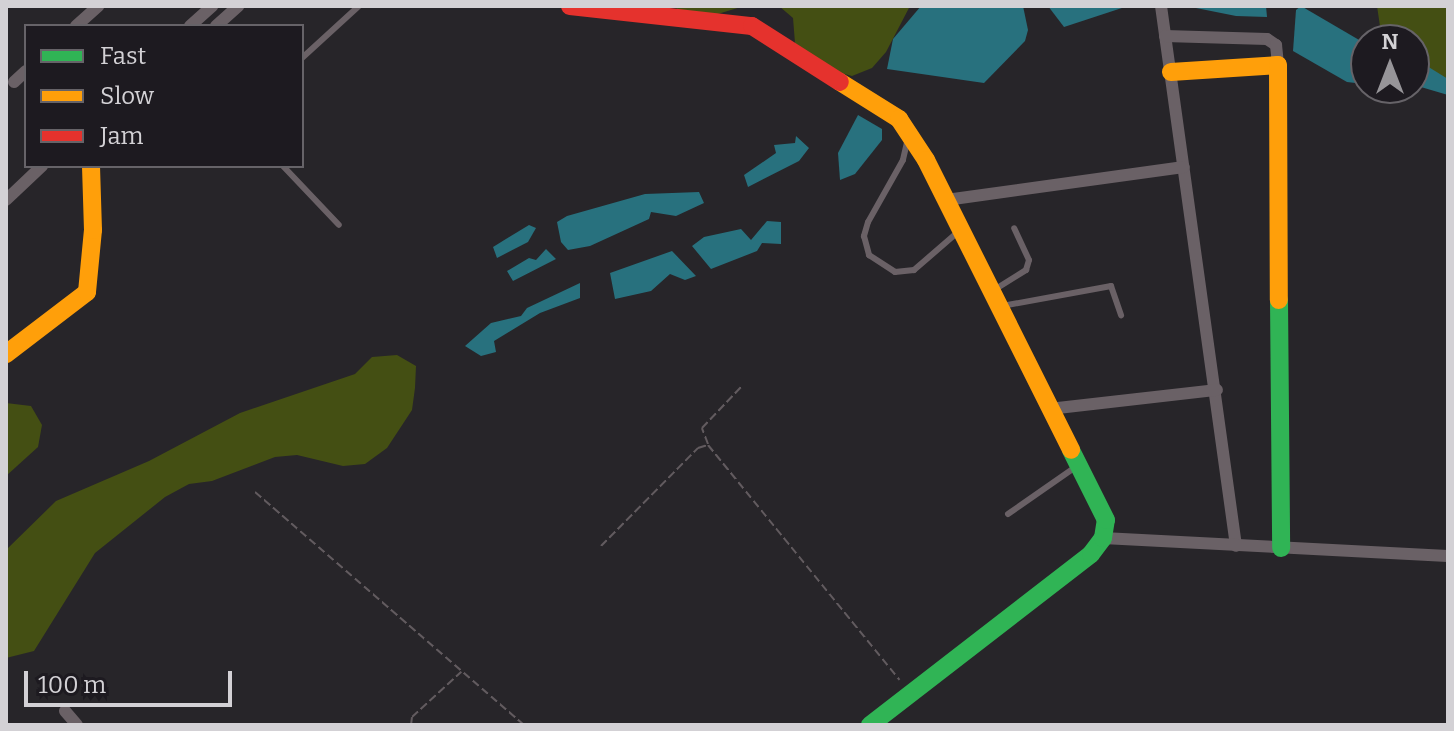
<!DOCTYPE html>
<html>
<head>
<meta charset="utf-8">
<style>
  body { margin:0 }
  #map { position:relative; width:1454px; height:731px; overflow:hidden; background:#272529; font-family:Bitter,serif }
  div>[style] { position:absolute }
  [style*='--x'] { left:calc(var(--x)*1px); top:calc(var(--y)*1px); width:calc(var(--w)*1px); rotate:calc(var(--a)*1deg) }
  .green>* { inset:0; background:#444f13 }
  .water>* { inset:0; background:#28717e }
  .path>* { height:2px; margin-top:-1px; transform-origin:0; background:repeating-linear-gradient(90deg,#625b5f 0 8px,transparent 0 12px) }
  .lane>* { height:6px; margin:-3px; padding:0 3px; transform-origin:3px; border-radius:3px; background:#6a6166 }
  .street>* { height:12px; margin:-6px; padding:0 6px; transform-origin:6px; border-radius:6px; background:#6a6166 }
  .fast>* { height:18px; margin:-9px; padding:0 9px; transform-origin:9px; border-radius:9px; background:#30b455 }
  .slow>* { height:18px; margin:-9px; padding:0 9px; transform-origin:9px; border-radius:9px; background:#ff9f0a }
  .jam>* { height:18px; margin:-9px; padding:0 9px; transform-origin:9px; border-radius:9px; background:#e5322d }
  span { translate:-50% -50%; white-space:nowrap; text-align:center; line-height:1.15; -webkit-text-stroke:6px #1d1a20; paint-order:stroke }
  .frame { position:absolute; inset:0; border:8px solid #d3d1d5; pointer-events:none }
  .legend { position:absolute; left:24px; top:24px; width:280px; height:144px; box-sizing:border-box; background:#1d1a20; border:2px solid #666368; margin:0; padding:10px 14px; list-style:none; font-size:24px; color:#d3d1d5 }
  .legend li { display:flex; align-items:center; gap:16px; height:40px }
  .legend b { width:40px; border:2px solid #666368 }
  .north { position:absolute; left:1350px; top:24px; width:80px; height:80px; box-sizing:border-box; background:#1d1a20; border:2px solid #666368; border-radius:50%; rotate:0deg; font-size:22px; font-weight:700; line-height:32px; text-align:center; color:#d3d1d5 }
  .north::after { content:''; display:block; margin:auto; width:28px; height:36px; background:#979599; clip-path:polygon(50% 0,100% 100%,50% 72%,0 100%) }
  .scale { position:absolute; left:24px; top:671px; width:208px; height:36px; box-sizing:border-box; border:4px solid #d3d1d5; border-top:0; padding-left:10px; font-size:24px; line-height:28px; white-space:nowrap; color:#d3d1d5; -webkit-text-stroke:6px #1d1a20; paint-order:stroke }
</style>
</head>
<body>
<div id="map">
  <div class="green">
    <i style="clip-path:polygon(674px 6px,744px 6px,708px 17px,686px 17px)"></i>
    <i style="clip-path:polygon(779px 6px,910px 6px,886px 52px,872px 68px,852px 76px,830px 70px,795px 43px,793px 18px)"></i>
    <i style="clip-path:polygon(1377px 6px,1448px 6px,1448px 95px,1414px 71px,1414px 40px,1382px 40px)"></i>
    <i style="clip-path:polygon(397px 355px,416px 366px,415px 388px,412px 410px,387px 448px,365px 464px,343px 466px,297px 455px,275px 457px,212px 481px,189px 484px,165px 497px,95px 553px,34px 651px,6px 658px,6px 550px,56px 501px,149px 461px,240px 413px,355px 374px,372px 357px)"></i>
    <i style="clip-path:polygon(6px 403px,31px 406px,42px 425px,38px 447px,6px 476px)"></i>
  </div>
  <div class="water">
    <i style="clip-path:polygon(921px 6px,1023px 6px,1028px 30px,1025px 41px,984px 83px,887px 69px,893px 39px)"></i>
    <i style="clip-path:polygon(1048px 6px,1128px 6px,1064px 27px)"></i>
    <i style="clip-path:polygon(1186px 6px,1266px 6px,1267px 17px,1236px 16px)"></i>
    <i style="clip-path:polygon(1301px 6px,1366px 44px,1364px 84px,1347px 82px,1293px 51px,1296px 10px)"></i>
    <i style="clip-path:polygon(1414px 58px,1448px 79px,1448px 95px,1414px 85px)"></i>
    <i style="clip-path:polygon(858px 115px,882px 129px,882px 140px,855px 174px,840px 180px,838px 153px)"></i>
    <i style="clip-path:polygon(796px 136px,809px 148px,799px 161px,748px 187px,744px 175px,776px 153px,774px 145px,795px 143px)"></i>
    <i style="clip-path:polygon(699px 192px,704px 203px,676px 216px,651px 212px,649px 219px,590px 246px,568px 250px,561px 242px,557px 222px,567px 216px,645px 194px)"></i>
    <i style="clip-path:polygon(767px 221px,781px 222px,781px 244px,762px 243px,757px 251px,711px 269px,692px 246px,704px 237px,741px 229px,751px 240px)"></i>
    <i style="clip-path:polygon(529px 225px,536px 228px,528px 242px,497px 258px,493px 247px)"></i>
    <i style="clip-path:polygon(546px 249px,556px 259px,513px 281px,507px 271px,529px 258px,536px 260px)"></i>
    <i style="clip-path:polygon(672px 251px,696px 276px,685px 280px,670px 274px,651px 291px,615px 299px,610px 273px)"></i>
    <i style="clip-path:polygon(580px 283px,580px 298px,540px 313px,494px 341px,496px 352px,481px 356px,465px 346px,491px 323px,521px 316px,527px 308px)"></i>
  </div>
  <div class="path">
    <i style="--x:708;--y:444;--w:17;--a:-111"></i>
    <i style="--x:702;--y:428;--w:59;--a:-46.4"></i>
    <i style="--x:255;--y:492;--w:356;--a:40.9"></i>
    <i style="--x:601;--y:546;--w:138;--a:-45.3"></i>
    <i style="--x:698;--y:448;--w:10;--a:-17"></i>
    <i style="--x:708;--y:445;--w:303;--a:50.8"></i>
    <i style="--x:411;--y:725;--w:8;--a:-83"></i>
    <i style="--x:412;--y:717;--w:67;--a:-42.6"></i>
  </div>
  <div class="lane">
    <i style="--x:302;--y:58;--w:77;--a:-42.4"></i>
    <i style="--x:908;--y:138;--w:23;--a:103"></i>
    <i style="--x:903;--y:160;--w:71;--a:119.4"></i>
    <i style="--x:868;--y:222;--w:15;--a:106"></i>
    <i style="--x:864;--y:236;--w:20;--a:75"></i>
    <i style="--x:869;--y:255;--w:31;--a:33"></i>
    <i style="--x:895;--y:272;--w:19;--a:-6"></i>
    <i style="--x:914;--y:270;--w:58;--a:-40.8"></i>
    <i style="--x:283;--y:166;--w:81;--a:46.5"></i>
    <i style="--x:994;--y:290;--w:38;--a:-32"></i>
    <i style="--x:1026;--y:270;--w:10;--a:-73"></i>
    <i style="--x:1029;--y:260;--w:35;--a:-115"></i>
    <i style="--x:1002;--y:306;--w:111;--a:-10.4"></i>
    <i style="--x:1111;--y:286;--w:31;--a:71"></i>
    <i style="--x:1008;--y:514;--w:84;--a:-34.8"></i>
  </div>
  <div class="street">
    <i style="--x:1161;--y:6;--w:545;--a:82.09"></i>
    <i style="--x:76;--y:26;--w:30;--a:-42"></i>
    <i style="--x:190;--y:26;--w:30;--a:-42"></i>
    <i style="--x:216;--y:26;--w:30;--a:-42"></i>
    <i style="--x:1165;--y:36;--w:102;--a:1.7"></i>
    <i style="--x:1267;--y:39;--w:11;--a:34"></i>
    <i style="--x:1276;--y:45;--w:20;--a:84"></i>
    <i style="--x:14;--y:82;--w:16;--a:-43"></i>
    <i style="--x:6;--y:200;--w:50;--a:-43.4"></i>
    <i style="--x:946;--y:200;--w:240;--a:-7.9"></i>
    <i style="--x:1049;--y:409;--w:169;--a:-6.5"></i>
    <i style="--x:1103;--y:538;--w:345;--a:3"></i>
    <i style="--x:65;--y:711;--w:18;--a:49"></i>
  </div>
  <div class="fast">
    <i style="--x:1279;--y:300;--w:248;--a:89.5"></i>
    <i style="--x:870;--y:725;--w:279;--a:-37.7"></i>
    <i style="--x:1091;--y:554;--w:20;--a:-53"></i>
    <i style="--x:1103;--y:538;--w:18;--a:-81"></i>
    <i style="--x:1106;--y:520;--w:78;--a:-116.6"></i>
  </div>
  <div class="slow">
    <i style="--x:1171;--y:72;--w:107;--a:-3.7"></i>
    <i style="--x:1278;--y:65;--w:235;--a:89.8"></i>
    <i style="--x:840;--y:82;--w:70;--a:32.1"></i>
    <i style="--x:899;--y:119;--w:49;--a:56.6"></i>
    <i style="--x:926;--y:160;--w:324;--a:63.4"></i>
    <i style="--x:6;--y:354;--w:102;--a:-37.4"></i>
    <i style="--x:87;--y:292;--w:62;--a:-84.5"></i>
    <i style="--x:93;--y:230;--w:64;--a:-91.8"></i>
  </div>
  <div class="jam">
    <i style="--x:570;--y:6;--w:183;--a:6.3"></i>
    <i style="--x:752;--y:26;--w:104;--a:32.5"></i>
  </div>
  <div class="frame"></div>
  <ul class="legend">
  <li><b style="height:10px;background:#30b455"></b>Fast</li>
  <li><b style="height:10px;background:#ff9f0a"></b>Slow</li>
  <li><b style="height:10px;background:#e5322d"></b>Jam</li>
  </ul>
  <div class="north">N</div>
  <div class="scale">100 m</div>
</div>
</body>
</html>
